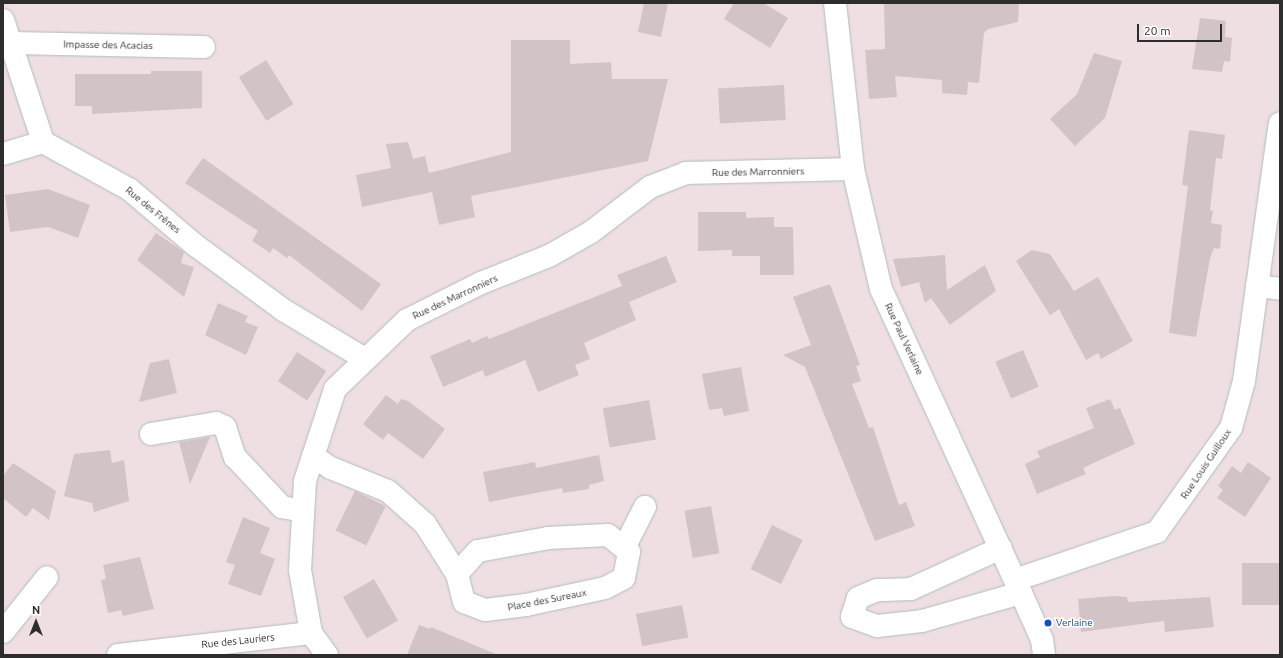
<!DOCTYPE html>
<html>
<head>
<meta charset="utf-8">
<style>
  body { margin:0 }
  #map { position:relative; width:1283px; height:658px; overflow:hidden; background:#efdfe3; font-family:Ubuntu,sans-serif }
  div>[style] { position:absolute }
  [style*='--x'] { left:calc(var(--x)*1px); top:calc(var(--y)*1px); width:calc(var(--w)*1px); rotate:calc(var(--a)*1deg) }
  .building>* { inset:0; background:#d2c3c6; transform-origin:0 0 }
  .roads { filter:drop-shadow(0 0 1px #afbdbd) drop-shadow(0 0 1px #afbdbd) }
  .minor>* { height:22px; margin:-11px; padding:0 11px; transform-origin:11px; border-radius:11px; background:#fff }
  .dots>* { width:11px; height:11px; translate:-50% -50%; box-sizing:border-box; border:2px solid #fff; border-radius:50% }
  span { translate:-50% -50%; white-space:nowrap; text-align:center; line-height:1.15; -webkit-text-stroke:3px #fff; paint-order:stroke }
  .street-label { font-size:10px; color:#2d2d2d }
  .transit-label { font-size:10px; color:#164399 }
  .left { translate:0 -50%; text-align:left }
  .frame { position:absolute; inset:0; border:4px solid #2d2d2d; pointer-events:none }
  .north { position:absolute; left:16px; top:602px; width:40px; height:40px; -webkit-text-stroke:3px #fff; paint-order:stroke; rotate:0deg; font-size:11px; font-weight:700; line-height:16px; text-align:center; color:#2d2d2d }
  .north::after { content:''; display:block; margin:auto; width:14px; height:18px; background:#2d2d2d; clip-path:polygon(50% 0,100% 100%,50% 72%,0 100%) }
  .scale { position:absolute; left:1137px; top:24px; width:85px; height:18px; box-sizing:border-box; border:2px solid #2d2d2d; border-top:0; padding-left:5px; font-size:12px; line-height:14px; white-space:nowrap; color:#2d2d2d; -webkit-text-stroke:3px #fff; paint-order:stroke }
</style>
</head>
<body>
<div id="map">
  <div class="building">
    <i style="clip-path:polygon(644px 3px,668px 3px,661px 37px,638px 32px)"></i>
    <i style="clip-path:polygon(734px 3px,763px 3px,788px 18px,770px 48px,724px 19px)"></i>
    <i style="clip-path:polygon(884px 3px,1019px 3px,1018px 22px,988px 29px,984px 33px,979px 83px,968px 82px,967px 95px,942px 93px,942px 80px,895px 76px,897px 97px,869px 99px,865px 50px,885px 49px)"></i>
    <i style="clip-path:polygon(1200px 18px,1226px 21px,1225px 37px,1232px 38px,1230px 62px,1224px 61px,1222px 72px,1192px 69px)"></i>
    <i style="clip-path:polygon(511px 40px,570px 40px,570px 64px,611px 62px,612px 79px,668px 79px,648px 161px,471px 196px,475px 217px,439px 225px,432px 192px,362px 207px,356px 175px,391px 168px,386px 144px,408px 142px,413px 159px,425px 156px,429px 173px,511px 152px)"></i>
    <i style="clip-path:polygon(1094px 53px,1122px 61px,1105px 118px,1075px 146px,1050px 119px,1077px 94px)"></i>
    <i style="left:266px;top:60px;width:52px;height:32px;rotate:58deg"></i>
    <i style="clip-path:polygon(151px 71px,202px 71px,202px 108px,92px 114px,92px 106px,75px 106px,75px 74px,151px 74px)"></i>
    <i style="left:784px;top:85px;width:35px;height:66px;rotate:87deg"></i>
    <i style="clip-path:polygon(1189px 130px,1225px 135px,1222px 159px,1216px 158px,1210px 210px,1213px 211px,1211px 223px,1222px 225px,1220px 249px,1214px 248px,1210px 258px,1196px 337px,1169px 333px,1188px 186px,1182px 185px)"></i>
    <i style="clip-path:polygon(203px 158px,381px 284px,362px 311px,289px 255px,287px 258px,273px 248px,270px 253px,252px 241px,258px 231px,185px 183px)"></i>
    <i style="clip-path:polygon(48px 189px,90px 205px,78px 238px,48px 227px,10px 232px,5px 195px)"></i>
    <i style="clip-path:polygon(698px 212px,746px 212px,746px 218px,774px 217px,774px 227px,793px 227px,794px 275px,760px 275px,760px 256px,732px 256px,732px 250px,698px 251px)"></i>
    <i style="clip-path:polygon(156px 233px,184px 252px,181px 263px,194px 267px,184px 297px,137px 260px)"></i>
    <i style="clip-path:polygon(1032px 250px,1050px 254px,1074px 291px,1098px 277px,1133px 341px,1101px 359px,1098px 353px,1086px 360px,1059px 309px,1050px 315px,1016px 261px)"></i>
    <i style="clip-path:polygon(945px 255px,947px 290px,985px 265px,996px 291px,950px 325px,931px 298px,925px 303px,919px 282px,901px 287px,893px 259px)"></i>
    <i style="clip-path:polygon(666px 256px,677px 282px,629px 302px,636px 320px,584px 343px,590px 359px,575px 365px,579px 375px,538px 392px,525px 360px,485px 377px,483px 370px,443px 387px,430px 356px,470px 339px,472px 343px,487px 336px,489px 339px,622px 286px,617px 275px)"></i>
    <i style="clip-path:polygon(830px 284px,860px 365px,856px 366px,861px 381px,852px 384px,869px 428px,873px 427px,899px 505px,906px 502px,915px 526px,875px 541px,805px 367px,783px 355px,811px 345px,793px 297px)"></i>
    <i style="clip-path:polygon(218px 303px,248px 316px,245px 322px,258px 327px,246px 355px,205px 335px)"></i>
    <i style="left:1023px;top:350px;width:40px;height:30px;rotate:67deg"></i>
    <i style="left:297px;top:352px;width:35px;height:35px;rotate:33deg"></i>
    <i style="clip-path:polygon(169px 359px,177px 393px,139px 402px,150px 363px)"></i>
    <i style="clip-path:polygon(741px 367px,749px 411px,724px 416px,722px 408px,709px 410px,702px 374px)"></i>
    <i style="clip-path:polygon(386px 395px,398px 404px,401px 399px,408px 401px,445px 429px,423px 459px,388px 433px,383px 440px,363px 424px)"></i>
    <i style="clip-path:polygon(1110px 399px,1115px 410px,1120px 408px,1135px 444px,1083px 468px,1086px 474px,1037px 494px,1025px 464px,1040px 457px,1037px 451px,1094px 428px,1086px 408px)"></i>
    <i style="left:649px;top:400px;width:40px;height:47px;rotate:80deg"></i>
    <i style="clip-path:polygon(210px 437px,190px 484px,179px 442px)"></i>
    <i style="clip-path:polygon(110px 450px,112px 463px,124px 460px,129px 501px,94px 512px,92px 503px,64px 496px,74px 454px)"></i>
    <i style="clip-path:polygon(599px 455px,604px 481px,589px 485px,589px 489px,563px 493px,562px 488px,489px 502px,483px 472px,535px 462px,536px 468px)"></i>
    <i style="clip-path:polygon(1248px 462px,1271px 478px,1245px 517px,1217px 498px,1223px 490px,1218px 486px,1232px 466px,1241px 473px)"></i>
    <i style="clip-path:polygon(13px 463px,56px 491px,49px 520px,33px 508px,26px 517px,3px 498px,3px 476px)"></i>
    <i style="left:355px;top:491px;width:34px;height:44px;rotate:26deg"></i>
    <i style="left:711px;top:506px;width:48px;height:27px;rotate:80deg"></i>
    <i style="clip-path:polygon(243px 517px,270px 528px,260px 553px,275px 559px,261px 596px,228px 584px,235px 565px,226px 562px)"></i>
    <i style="left:772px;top:525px;width:34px;height:49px;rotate:26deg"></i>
    <i style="clip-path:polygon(140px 557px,154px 609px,123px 616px,121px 610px,108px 613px,101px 580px,106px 579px,103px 565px)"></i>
    <i style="left:1280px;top:563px;width:42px;height:38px;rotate:90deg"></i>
    <i style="left:374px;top:579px;width:48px;height:36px;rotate:60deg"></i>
    <i style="clip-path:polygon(1113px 596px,1127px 597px,1128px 602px,1210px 597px,1214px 627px,1165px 632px,1164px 621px,1081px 632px,1078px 599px)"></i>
    <i style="left:682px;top:605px;width:33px;height:47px;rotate:79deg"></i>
    <i style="clip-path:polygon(419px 625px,430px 629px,431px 627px,498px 655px,407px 655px)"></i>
  </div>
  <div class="roads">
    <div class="minor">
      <i style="--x:835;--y:3;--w:167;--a:83.8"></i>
      <i style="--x:853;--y:169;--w:123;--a:76.9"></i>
      <i style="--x:881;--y:289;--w:335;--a:65.3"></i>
      <i style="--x:1021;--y:593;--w:51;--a:65.9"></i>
      <i style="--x:1042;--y:640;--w:15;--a:82"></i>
      <i style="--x:3;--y:20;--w:128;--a:71.8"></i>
      <i style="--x:43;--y:142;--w:98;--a:28.7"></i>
      <i style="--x:129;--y:189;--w:87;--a:40.3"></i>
      <i style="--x:195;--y:245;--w:112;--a:36.3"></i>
      <i style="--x:285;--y:311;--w:93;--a:31"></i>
      <i style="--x:12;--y:43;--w:192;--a:1.2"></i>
      <i style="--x:3;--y:154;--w:42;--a:-16.7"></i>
      <i style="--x:1257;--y:286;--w:23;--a:7"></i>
      <i style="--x:151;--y:434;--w:66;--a:-9.6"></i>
      <i style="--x:216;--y:423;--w:10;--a:24"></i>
      <i style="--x:225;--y:427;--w:32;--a:72"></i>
      <i style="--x:235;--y:457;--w:69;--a:46.8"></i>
      <i style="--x:282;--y:507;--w:21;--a:11"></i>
      <i style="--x:313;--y:456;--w:22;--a:34"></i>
      <i style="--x:331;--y:468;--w:61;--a:22"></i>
      <i style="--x:388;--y:491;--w:50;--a:41.7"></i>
      <i style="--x:425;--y:524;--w:59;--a:57.4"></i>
      <i style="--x:457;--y:574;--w:31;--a:-48"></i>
      <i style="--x:478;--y:551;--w:71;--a:-10.5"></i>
      <i style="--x:548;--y:538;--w:60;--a:-2.9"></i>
      <i style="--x:608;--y:535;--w:27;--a:39"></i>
      <i style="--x:629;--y:552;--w:26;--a:101"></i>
      <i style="--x:624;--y:578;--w:21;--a:152"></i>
      <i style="--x:605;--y:588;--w:81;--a:167.9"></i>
      <i style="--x:526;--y:605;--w:41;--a:173"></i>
      <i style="--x:485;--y:610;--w:22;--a:-159"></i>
      <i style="--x:464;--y:602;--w:29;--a:-104"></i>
      <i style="--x:625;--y:546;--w:44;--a:-62.9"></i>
      <i style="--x:1001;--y:548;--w:99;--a:155.5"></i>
      <i style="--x:911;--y:589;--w:34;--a:178"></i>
      <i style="--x:877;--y:590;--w:21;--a:157"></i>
      <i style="--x:858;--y:598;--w:20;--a:108"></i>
      <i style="--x:852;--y:617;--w:27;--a:20"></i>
      <i style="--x:877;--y:626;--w:45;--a:-6.3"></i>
      <i style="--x:922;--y:621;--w:103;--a:-15.8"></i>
      <i style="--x:1015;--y:580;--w:150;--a:-18.7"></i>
      <i style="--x:1157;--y:532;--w:128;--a:-54.6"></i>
      <i style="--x:1231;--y:428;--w:49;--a:-74.5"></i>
      <i style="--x:1244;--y:381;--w:260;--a:-82.1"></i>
      <i style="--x:3;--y:632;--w:70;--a:-51.3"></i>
      <i style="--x:118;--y:655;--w:194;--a:-6.5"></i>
      <i style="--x:327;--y:655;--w:27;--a:-126"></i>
      <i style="--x:311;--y:633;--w:64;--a:-99.9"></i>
      <i style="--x:300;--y:570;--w:89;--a:-86.8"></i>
      <i style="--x:305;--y:481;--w:97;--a:-71.9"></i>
      <i style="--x:335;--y:389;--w:100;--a:-43.8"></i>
      <i style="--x:407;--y:320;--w:83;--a:-26.6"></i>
      <i style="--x:481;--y:283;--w:73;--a:-21.7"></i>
      <i style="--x:549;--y:256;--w:48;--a:-29.7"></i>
      <i style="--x:591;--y:232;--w:74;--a:-37.3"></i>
      <i style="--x:650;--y:187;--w:39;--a:-21"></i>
      <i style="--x:686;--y:173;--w:167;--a:-1.4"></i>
    </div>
  </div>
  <div class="dots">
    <i style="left:1048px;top:623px;background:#1a4fb4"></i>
  </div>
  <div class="street-label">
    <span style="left:108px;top:45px;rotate:1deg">Impasse des Acacias</span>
    <span style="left:758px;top:172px;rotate:-1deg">Rue des Marronniers</span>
    <span style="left:153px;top:210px;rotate:39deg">Rue des Frênes</span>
    <span style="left:455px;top:297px;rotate:-25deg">Rue des Marronniers</span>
    <span style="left:904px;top:339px;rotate:65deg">Rue Paul Verlaine</span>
    <span style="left:1206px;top:464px;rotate:-56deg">Rue Louis Guilloux</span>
    <span style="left:547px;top:600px;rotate:-11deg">Place des Sureaux</span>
    <span style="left:238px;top:641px;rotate:-6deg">Rue des Lauriers</span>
  </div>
  <div class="transit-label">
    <span class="left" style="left:1056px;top:623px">Verlaine</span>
  </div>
  <div class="frame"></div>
  <div class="north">N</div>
  <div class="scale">20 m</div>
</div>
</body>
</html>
